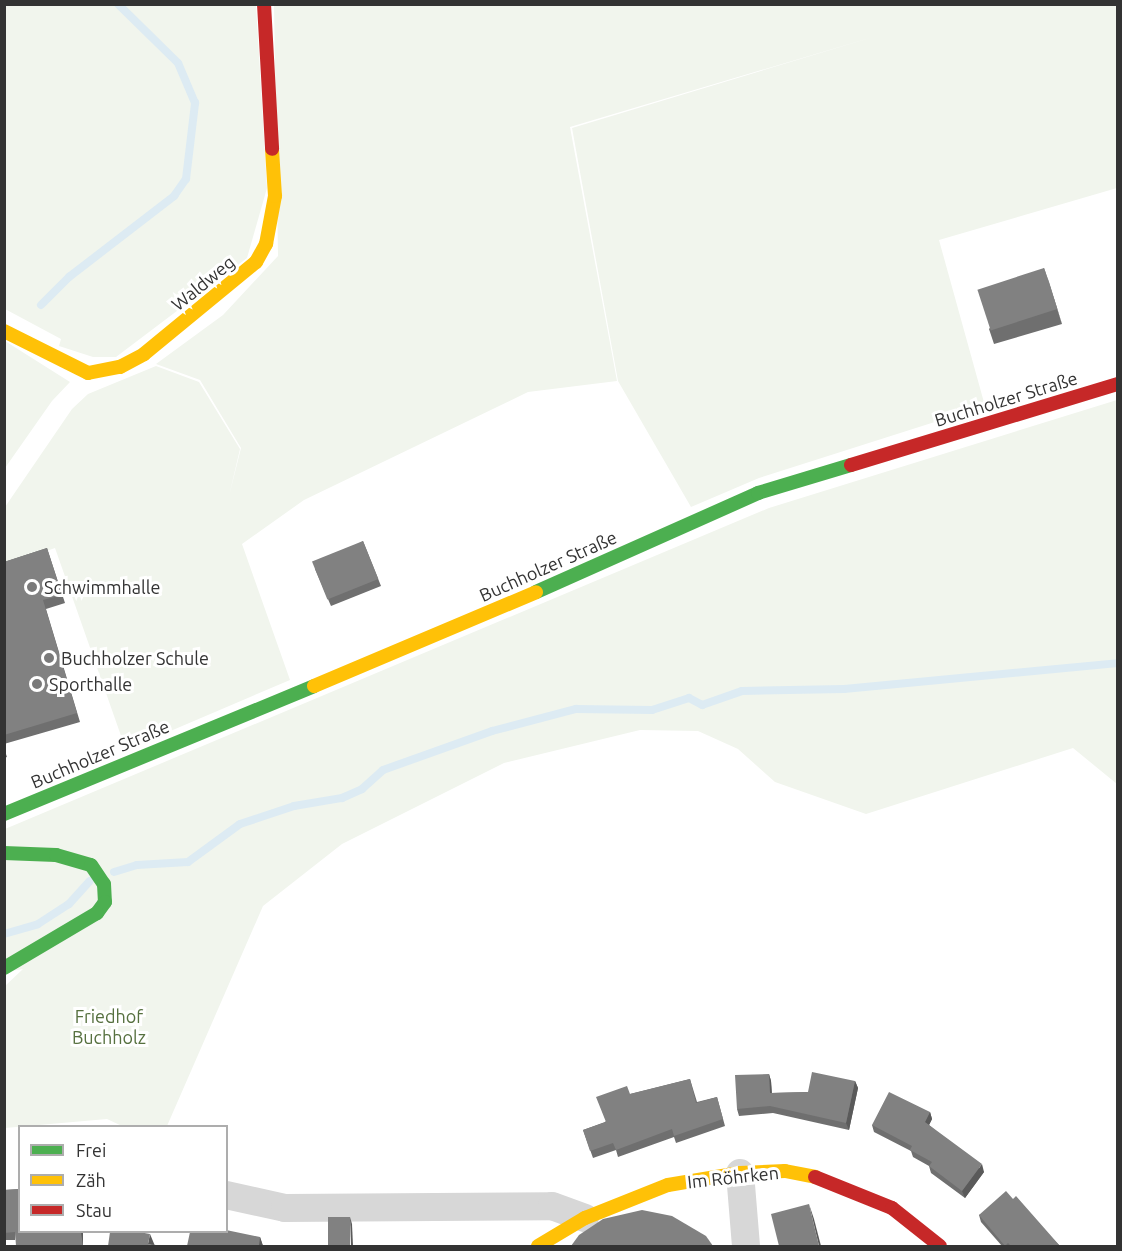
<!DOCTYPE html>
<html>
<head>
<meta charset="utf-8">
<style>
  body { margin:0 }
  #map { position:relative; width:1122px; height:1251px; overflow:hidden; background:#fff; font-family:Ubuntu,sans-serif }
  div>[style] { position:absolute }
  [style*='--x'] { left:calc(var(--x)*1px); top:calc(var(--y)*1px); width:calc(var(--w)*1px); rotate:calc(var(--a)*1deg) }
  .green>* { inset:0; background:#f1f5ed }
  .stream>* { height:8px; margin:-4px; padding:0 4px; transform-origin:4px; border-radius:4px; background:#ddebf3 }
  .street>* { height:28px; margin:-14px; padding:0 14px; transform-origin:14px; border-radius:14px; background:#d7d7d7 }
  .fast>* { height:14px; margin:-7px; padding:0 7px; transform-origin:7px; border-radius:7px; background:#4caf50 }
  .slow>* { height:14px; margin:-7px; padding:0 7px; transform-origin:7px; border-radius:7px; background:#ffc107 }
  .jam>* { height:14px; margin:-7px; padding:0 7px; transform-origin:7px; border-radius:7px; background:#c62828 }
  .wall>* { inset:0; background:#6f6f6f }
  .shaded-wall>* { inset:0; background:#5a5a5a; transform-origin:0 0 }
  .building>* { inset:0; background:#818181; transform-origin:0 0 }
  .dots>* { width:16px; height:16px; translate:-50% -50%; box-sizing:border-box; border:3px solid #fff; border-radius:50% }
  span { translate:-50% -50%; white-space:nowrap; text-align:center; line-height:1.15; -webkit-text-stroke:6px #fff; paint-order:stroke }
  .street-label { font-size:18px; color:#333 }
  .poi-label { font-size:18px; color:#333 }
  .left { translate:0 -50%; text-align:left }
  .park-label { font-size:18px; color:#56703f }
  .frame { position:absolute; inset:0; border:6px solid #333; pointer-events:none }
  .legend { position:absolute; left:18px; top:1125px; width:210px; height:108px; box-sizing:border-box; background:#fff; border:2px solid #adadad; margin:0; padding:8px 10px; list-style:none; font-size:18px; color:#333 }
  .legend li { display:flex; align-items:center; gap:12px; height:30px }
  .legend b { width:30px; border:2px solid #adadad }
</style>
</head>
<body>
<div id="map">
  <div class="green">
    <i style="clip-path:polygon(4px 5px,256px 5px,267px 188px,247px 258px,116px 357px,93px 357px,59px 346px,61px 339px,5px 309px)"></i>
    <i style="clip-path:polygon(274px 5px,1117px 5px,1117px 188px,939px 240px,985px 406px,759px 478px,691px 507px,618px 381px,572px 128px,883px 34px,570px 127px,617px 381px,528px 392px,304px 500px,242px 544px,290px 680px,126px 750px,55px 548px,5px 566px,5px 507px,72px 409px,88px 394px,156px 366px,199px 382px,240px 449px,229px 496px,241px 448px,200px 380px,156px 364px,223px 315px,278px 256px)"></i>
    <i style="clip-path:polygon(5px 341px,70px 382px,52px 401px,5px 468px)"></i>
    <i style="clip-path:polygon(1117px 400px,1117px 784px,1073px 748px,866px 814px,775px 782px,738px 749px,698px 731px,640px 730px,504px 763px,342px 844px,263px 906px,167px 1126px,122px 1126px,107px 1119px,5px 1128px,5px 986px,23px 969px,5px 972px,5px 829px,769px 508px)"></i>
  </div>
  <div class="stream">
    <i style="--x:41;--y:305;--w:40;--a:-45"></i>
    <i style="--x:69;--y:277;--w:133;--a:-37.6"></i>
    <i style="--x:174;--y:196;--w:21;--a:-55"></i>
    <i style="--x:186;--y:179;--w:77;--a:-83.2"></i>
    <i style="--x:195;--y:103;--w:43;--a:-113"></i>
    <i style="--x:178;--y:63;--w:84;--a:-135.5"></i>
    <i style="--x:114;--y:872;--w:24;--a:-17"></i>
    <i style="--x:137;--y:865;--w:51;--a:-3.4"></i>
    <i style="--x:188;--y:862;--w:64;--a:-36.2"></i>
    <i style="--x:240;--y:824;--w:57;--a:-18.4"></i>
    <i style="--x:294;--y:806;--w:49;--a:-9.5"></i>
    <i style="--x:342;--y:798;--w:22;--a:-24"></i>
    <i style="--x:362;--y:789;--w:28;--a:-42"></i>
    <i style="--x:383;--y:770;--w:116;--a:-19.7"></i>
    <i style="--x:492;--y:731;--w:87;--a:-14.7"></i>
    <i style="--x:576;--y:709;--w:76;--a:0.8"></i>
    <i style="--x:652;--y:710;--w:39;--a:-18"></i>
    <i style="--x:689;--y:698;--w:15;--a:28"></i>
    <i style="--x:702;--y:705;--w:42;--a:-19.3"></i>
    <i style="--x:742;--y:691;--w:102;--a:-1.1"></i>
    <i style="--x:844;--y:689;--w:275;--a:-5.4"></i>
    <i style="--x:4;--y:934;--w:35;--a:-16"></i>
    <i style="--x:38;--y:924;--w:37;--a:-33"></i>
    <i style="--x:69;--y:904;--w:31;--a:-48"></i>
  </div>
  <div class="street">
    <i style="--x:740;--y:1173;--w:73;--a:85.3"></i>
    <i style="--x:226;--y:1195;--w:60;--a:12.4"></i>
    <i style="--x:285;--y:1208;--w:267;--a:-0.4"></i>
    <i style="--x:552;--y:1206;--w:35;--a:20"></i>
  </div>
  <div class="fast">
    <i style="--x:536;--y:592;--w:243;--a:-24"></i>
    <i style="--x:758;--y:493;--w:97;--a:-16.8"></i>
    <i style="--x:4;--y:814;--w:335;--a:-22.4"></i>
    <i style="--x:4;--y:853;--w:52;--a:2.2"></i>
    <i style="--x:56;--y:855;--w:36;--a:16"></i>
    <i style="--x:91;--y:865;--w:23;--a:56"></i>
    <i style="--x:104;--y:884;--w:18;--a:87"></i>
    <i style="--x:105;--y:902;--w:14;--a:126"></i>
    <i style="--x:97;--y:913;--w:108;--a:149.4"></i>
  </div>
  <div class="slow">
    <i style="--x:4;--y:331;--w:94;--a:26.6"></i>
    <i style="--x:88;--y:373;--w:33;--a:-11"></i>
    <i style="--x:120;--y:367;--w:27;--a:-28"></i>
    <i style="--x:144;--y:354;--w:145;--a:-39.4"></i>
    <i style="--x:256;--y:262;--w:21;--a:-61"></i>
    <i style="--x:266;--y:244;--w:49;--a:-79.4"></i>
    <i style="--x:275;--y:196;--w:47;--a:-93.7"></i>
    <i style="--x:314;--y:686;--w:241;--a:-22.9"></i>
    <i style="--x:538;--y:1246;--w:55;--a:-30.8"></i>
    <i style="--x:585;--y:1218;--w:89;--a:-21.7"></i>
    <i style="--x:668;--y:1185;--w:73;--a:-9.5"></i>
    <i style="--x:740;--y:1173;--w:45;--a:-2.5"></i>
    <i style="--x:785;--y:1171;--w:31;--a:11"></i>
  </div>
  <div class="jam">
    <i style="--x:264;--y:4;--w:145;--a:86.8"></i>
    <i style="--x:851;--y:465;--w:279;--a:-16.9"></i>
    <i style="--x:815;--y:1177;--w:83;--a:21.9"></i>
    <i style="--x:892;--y:1208;--w:61;--a:38.4"></i>
  </div>
  <div class="wall">
    <i style="clip-path:polygon(1044px 268px,1062px 324px,994px 344px,989px 329px)"></i>
    <i style="clip-path:polygon(363px 541px,381px 586px,331px 606px,315px 569px)"></i>
    <i style="clip-path:polygon(47px 548px,65px 603px,46px 609px,80px 722px,4px 744px,4px 562px)"></i>
    <i style="clip-path:polygon(4px 748px,7px 757px,4px 758px)"></i>
    <i style="clip-path:polygon(769px 1074px,771px 1081px,772px 1093px,808px 1092px,855px 1081px,858px 1088px,849px 1130px,773px 1113px,739px 1116px,737px 1109px)"></i>
    <i style="clip-path:polygon(690px 1079px,697px 1102px,717px 1097px,725px 1126px,676px 1143px,674px 1137px,618px 1157px,616px 1150px,593px 1158px,583px 1130px,605px 1122px,630px 1094px)"></i>
    <i style="clip-path:polygon(930px 1112px,932px 1119px,929px 1125px,984px 1172px,965px 1198px,931px 1173px,929px 1166px,913px 1157px,911px 1151px,874px 1132px,872px 1125px)"></i>
    <i style="clip-path:polygon(20px 1189px,15px 1240px,6px 1240px,4px 1236px,4px 1190px)"></i>
    <i style="clip-path:polygon(1013px 1199px,1060px 1246px,1002px 1246px,981px 1222px,979px 1215px)"></i>
    <i style="clip-path:polygon(260px 1237px,263px 1246px,187px 1246px)"></i>
  </div>
  <div class="shaded-wall">
    <i style="clip-path:polygon(1044px 268px,1049px 282px,1062px 324px,1057px 309px)"></i>
    <i style="clip-path:polygon(769px 1074px,771px 1081px,772px 1101px,770px 1093px)"></i>
    <i style="clip-path:polygon(855px 1081px,858px 1088px,849px 1130px,846px 1123px)"></i>
    <i style="clip-path:polygon(930px 1112px,932px 1119px,927px 1129px,925px 1122px)"></i>
    <i style="clip-path:polygon(982px 1164px,984px 1172px,965px 1198px,962px 1191px)"></i>
    <i style="clip-path:polygon(809px 1204px,814px 1219px,821px 1246px,819px 1246px)"></i>
    <i style="clip-path:polygon(350px 1217px,352px 1224px,353px 1246px,351px 1246px)"></i>
    <i style="left:81px;top:1232px;width:2px;height:14px"></i>
    <i style="clip-path:polygon(150px 1234px,155px 1246px,148px 1244px)"></i>
    <i style="clip-path:polygon(260px 1237px,263px 1246px,259px 1246px)"></i>
  </div>
  <div class="building">
    <i style="left:1044px;top:268px;width:43px;height:70px;rotate:72deg"></i>
    <i style="left:363px;top:541px;width:41px;height:55px;rotate:68deg"></i>
    <i style="clip-path:polygon(47px 548px,62px 595px,43px 600px,77px 713px,4px 735px,4px 562px)"></i>
    <i style="clip-path:polygon(812px 1072px,855px 1081px,846px 1123px,770px 1106px,737px 1109px,735px 1075px,769px 1074px,770px 1093px,808px 1092px)"></i>
    <i style="clip-path:polygon(690px 1079px,696px 1103px,717px 1097px,723px 1119px,674px 1136px,672px 1129px,616px 1150px,613px 1143px,590px 1151px,583px 1130px,606px 1122px,596px 1097px,627px 1086px,630px 1094px)"></i>
    <i style="clip-path:polygon(889px 1092px,930px 1112px,925px 1122px,982px 1164px,962px 1191px,929px 1166px,932px 1162px,910px 1150px,912px 1146px,872px 1125px)"></i>
    <i style="clip-path:polygon(20px 1189px,20px 1232px,81px 1232px,83px 1246px,16px 1246px,15px 1232px,4px 1233px,4px 1190px)"></i>
    <i style="clip-path:polygon(1006px 1191px,1013px 1199px,1016px 1196px,1060px 1246px,1011px 1246px,1008px 1243px,1005px 1246px,979px 1215px)"></i>
    <i style="clip-path:polygon(809px 1204px,819px 1246px,779px 1246px,771px 1214px)"></i>
    <i style="clip-path:polygon(642px 1210px,672px 1216px,706px 1236px,713px 1246px,571px 1246px,579px 1235px,603px 1219px)"></i>
    <i style="left:328px;top:1217px;width:22px;height:29px"></i>
    <i style="clip-path:polygon(226px 1230px,260px 1237px,259px 1245px,187px 1246px,190px 1232px,226px 1232px)"></i>
    <i style="clip-path:polygon(110px 1232px,139px 1232px,150px 1234px,148px 1244px,164px 1246px,108px 1246px)"></i>
  </div>
  <div class="dots">
    <i style="left:32px;top:587px;background:#7a7a7a"></i>
    <i style="left:49px;top:658px;background:#7a7a7a"></i>
    <i style="left:37px;top:684px;background:#7a7a7a"></i>
  </div>
  <div class="street-label">
    <span style="left:203px;top:283px;rotate:-39deg">Waldweg</span>
    <span style="left:1006px;top:399px;rotate:-17deg">Buchholzer Straße</span>
    <span style="left:548px;top:566px;rotate:-24deg">Buchholzer Straße</span>
    <span style="left:100px;top:754px;rotate:-23deg">Buchholzer Straße</span>
    <span style="left:733px;top:1177px;rotate:-6deg">Im Röhrken</span>
  </div>
  <div class="poi-label">
    <span class="left" style="left:44px;top:587px">Schwimmhalle</span>
    <span class="left" style="left:61px;top:658px">Buchholzer Schule</span>
    <span class="left" style="left:49px;top:684px">Sporthalle</span>
  </div>
  <div class="park-label">
    <span style="left:109px;top:1027px">Friedhof<br>Buchholz</span>
  </div>
  <div class="frame"></div>
  <ul class="legend">
  <li><b style="height:8px;background:#4caf50"></b>Frei</li>
  <li><b style="height:8px;background:#ffc107"></b>Zäh</li>
  <li><b style="height:8px;background:#c62828"></b>Stau</li>
  </ul>
</div>
</body>
</html>
